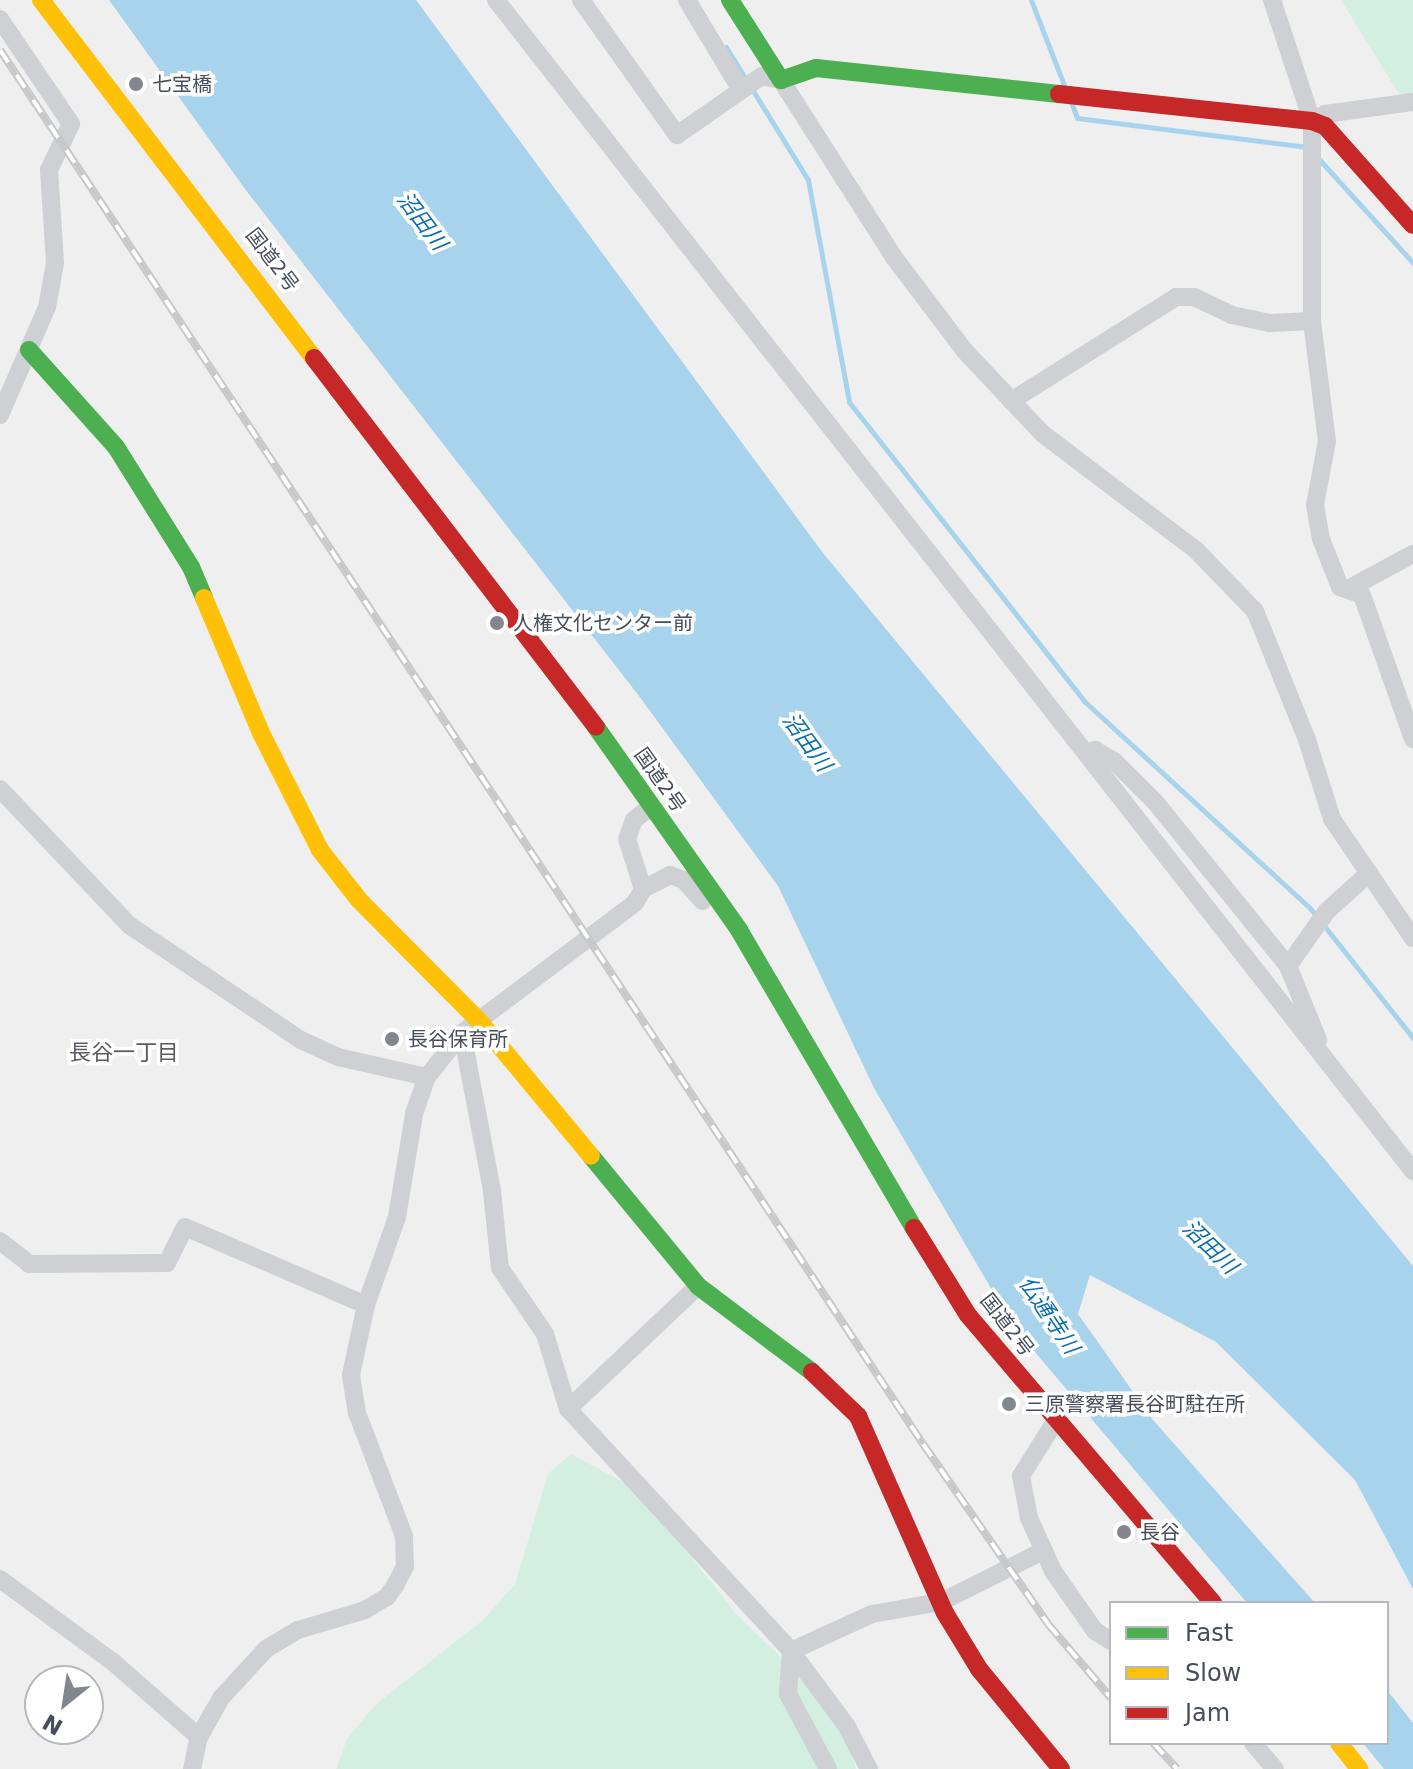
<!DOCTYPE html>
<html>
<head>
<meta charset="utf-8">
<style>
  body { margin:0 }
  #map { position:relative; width:1413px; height:1769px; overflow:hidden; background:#f0efef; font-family:"DejaVu Sans","Noto Sans JP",sans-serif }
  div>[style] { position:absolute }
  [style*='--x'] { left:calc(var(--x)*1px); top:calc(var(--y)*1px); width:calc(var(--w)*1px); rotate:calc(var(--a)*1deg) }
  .green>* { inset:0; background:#d3efe2 }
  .water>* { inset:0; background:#a8d3ed }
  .stream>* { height:5px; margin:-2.5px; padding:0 2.5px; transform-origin:2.5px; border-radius:2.5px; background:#a8d3ed }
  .street>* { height:18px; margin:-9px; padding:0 9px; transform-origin:9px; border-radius:9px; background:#ced0d3 }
  .fast>* { height:18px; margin:-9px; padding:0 9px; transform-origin:9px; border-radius:9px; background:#4caf50 }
  .slow>* { height:18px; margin:-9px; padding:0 9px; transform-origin:9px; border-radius:9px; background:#ffc107 }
  .jam>* { height:18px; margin:-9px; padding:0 9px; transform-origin:9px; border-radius:9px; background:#c62828 }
  .rail>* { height:8px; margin-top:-4px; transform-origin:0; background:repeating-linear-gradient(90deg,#fff 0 15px,#c7c8ca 0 30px); box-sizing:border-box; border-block:2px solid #c7c8ca }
  .dots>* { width:22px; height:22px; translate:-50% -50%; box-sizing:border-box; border:4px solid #fff; border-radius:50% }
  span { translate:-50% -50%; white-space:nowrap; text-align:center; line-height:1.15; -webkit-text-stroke:7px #fff; paint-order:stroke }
  .poi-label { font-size:20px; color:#464e5c }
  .left { translate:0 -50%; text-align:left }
  .street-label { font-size:20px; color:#464e5c }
  .water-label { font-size:22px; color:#0b6eaa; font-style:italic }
  .neighbourhood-label { font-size:22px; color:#5b5d63 }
  .legend { position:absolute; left:1109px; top:1601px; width:280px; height:144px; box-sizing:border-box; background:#fff; border:2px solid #b5b8be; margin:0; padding:10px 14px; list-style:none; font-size:24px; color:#464e5c }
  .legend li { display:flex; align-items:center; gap:16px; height:40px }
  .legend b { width:40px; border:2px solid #b5b8be }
  .north { position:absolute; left:24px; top:1665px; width:80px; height:80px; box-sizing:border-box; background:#fff; border:2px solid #b5b8be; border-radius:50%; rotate:210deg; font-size:22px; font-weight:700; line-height:32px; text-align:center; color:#464e5c }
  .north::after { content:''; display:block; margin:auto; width:28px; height:36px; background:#82868f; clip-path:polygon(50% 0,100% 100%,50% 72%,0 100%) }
</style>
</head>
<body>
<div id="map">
  <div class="green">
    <i style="clip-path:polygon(1341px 0,1413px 0,1413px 111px,1410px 112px)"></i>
    <i style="clip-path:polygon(571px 1454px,638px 1490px,738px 1616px,819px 1694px,849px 1744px,856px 1769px,336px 1769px,347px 1739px,375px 1705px,483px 1620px,515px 1584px,548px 1474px)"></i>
  </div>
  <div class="water">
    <i style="clip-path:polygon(109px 0,416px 0,823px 553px,1413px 1266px,1413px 1589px,1355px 1480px,1216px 1342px,1090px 1275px,1078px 1314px,1153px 1420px,1315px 1603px,1247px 1603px,1013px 1326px,874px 1088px,778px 886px,639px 696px,245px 189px)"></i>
    <i style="clip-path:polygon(1387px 1690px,1413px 1723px,1413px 1769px,1384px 1769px,1363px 1743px,1387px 1743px)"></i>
  </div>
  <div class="stream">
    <i style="--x:1031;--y:0;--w:91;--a:68.8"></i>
    <i style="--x:726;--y:47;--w:156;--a:58.3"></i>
    <i style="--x:808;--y:180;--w:226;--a:79.5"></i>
    <i style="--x:849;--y:402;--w:380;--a:51.8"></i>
    <i style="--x:1084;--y:701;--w:306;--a:42.5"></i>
    <i style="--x:1310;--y:908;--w:166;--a:51.6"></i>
    <i style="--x:1071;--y:102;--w:17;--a:69"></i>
    <i style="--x:1077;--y:118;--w:232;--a:7.2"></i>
    <i style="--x:1317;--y:157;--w:143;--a:47.8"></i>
  </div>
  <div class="street">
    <i style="--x:496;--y:0;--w:1487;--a:51.94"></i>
    <i style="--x:581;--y:0;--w:166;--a:54.6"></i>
    <i style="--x:677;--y:135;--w:103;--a:-34.8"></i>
    <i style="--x:762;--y:76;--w:19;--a:12"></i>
    <i style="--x:781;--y:80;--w:209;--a:57.5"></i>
    <i style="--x:893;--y:256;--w:118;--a:52.9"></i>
    <i style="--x:964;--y:350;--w:115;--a:46.8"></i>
    <i style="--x:1043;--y:434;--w:193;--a:37.2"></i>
    <i style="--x:1197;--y:551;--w:83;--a:46"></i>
    <i style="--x:1255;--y:611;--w:139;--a:68"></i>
    <i style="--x:1307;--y:740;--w:83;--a:72.4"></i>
    <i style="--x:1332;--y:819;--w:144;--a:55.8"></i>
    <i style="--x:687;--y:0;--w:105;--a:59"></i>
    <i style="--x:1272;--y:0;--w:127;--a:71.7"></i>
    <i style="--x:1312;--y:121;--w:200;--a:90"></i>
    <i style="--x:1312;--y:321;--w:121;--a:82.9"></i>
    <i style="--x:1327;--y:441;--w:65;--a:100.6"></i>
    <i style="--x:1315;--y:505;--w:35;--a:80"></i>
    <i style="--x:1321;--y:539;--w:52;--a:68.4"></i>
    <i style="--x:1340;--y:587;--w:23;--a:20"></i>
    <i style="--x:1362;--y:595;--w:153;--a:70.5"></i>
    <i style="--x:0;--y:19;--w:127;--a:55.9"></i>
    <i style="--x:71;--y:124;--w:51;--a:115.6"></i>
    <i style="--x:49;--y:170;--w:93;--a:86.3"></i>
    <i style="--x:55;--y:263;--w:45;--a:100.3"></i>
    <i style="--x:47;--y:307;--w:118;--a:113.5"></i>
    <i style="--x:1312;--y:121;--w:15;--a:-28"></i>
    <i style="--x:1325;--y:114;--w:89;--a:-7.8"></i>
    <i style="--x:1011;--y:401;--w:195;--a:-32.2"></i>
    <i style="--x:1176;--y:297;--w:18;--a:0"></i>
    <i style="--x:1194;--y:297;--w:42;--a:25.3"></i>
    <i style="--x:1232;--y:315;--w:39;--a:12"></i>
    <i style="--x:1270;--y:323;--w:42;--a:-2.7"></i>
    <i style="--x:1350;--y:588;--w:72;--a:-28.4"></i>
    <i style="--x:1088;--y:755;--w:9;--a:-36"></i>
    <i style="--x:1095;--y:750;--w:22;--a:30"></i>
    <i style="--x:1114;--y:761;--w:59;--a:45"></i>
    <i style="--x:1156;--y:803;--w:210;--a:51"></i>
    <i style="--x:1288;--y:966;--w:80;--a:67.9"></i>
    <i style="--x:0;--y:789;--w:187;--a:46.5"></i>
    <i style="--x:129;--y:925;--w:207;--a:33.8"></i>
    <i style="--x:301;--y:1040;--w:41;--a:24.7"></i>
    <i style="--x:338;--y:1057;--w:91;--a:12.7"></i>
    <i style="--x:643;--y:889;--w:30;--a:-27"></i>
    <i style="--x:670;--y:875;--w:15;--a:20"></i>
    <i style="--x:684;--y:880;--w:28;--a:49"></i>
    <i style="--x:1288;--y:966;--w:67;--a:-54.7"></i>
    <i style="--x:1327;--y:911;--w:57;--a:-42.1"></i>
    <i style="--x:462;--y:1033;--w:161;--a:79.2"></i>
    <i style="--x:492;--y:1191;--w:77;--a:84.1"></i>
    <i style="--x:500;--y:1268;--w:80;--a:55.7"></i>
    <i style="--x:545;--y:1334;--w:78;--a:73"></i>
    <i style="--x:568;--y:1409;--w:329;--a:47.3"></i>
    <i style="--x:791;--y:1651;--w:92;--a:53.4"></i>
    <i style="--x:846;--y:1725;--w:50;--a:62.4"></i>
    <i style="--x:0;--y:1241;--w:37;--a:38"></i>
    <i style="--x:29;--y:1264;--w:138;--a:-0.4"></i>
    <i style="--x:167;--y:1263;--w:40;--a:-63.4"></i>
    <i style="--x:185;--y:1227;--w:197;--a:23.3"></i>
    <i style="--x:568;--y:1409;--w:179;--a:-43.4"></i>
    <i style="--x:1056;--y:1420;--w:66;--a:122"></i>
    <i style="--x:1021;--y:1476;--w:43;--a:79.2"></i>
    <i style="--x:1029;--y:1518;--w:58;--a:65.6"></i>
    <i style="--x:1053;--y:1571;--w:73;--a:55"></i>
    <i style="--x:1095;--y:1631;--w:19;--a:32"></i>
    <i style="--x:0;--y:1579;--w:140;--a:36.3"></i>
    <i style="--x:113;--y:1662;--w:114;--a:41.1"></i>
    <i style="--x:1253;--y:1743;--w:34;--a:50"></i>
    <i style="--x:192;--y:1769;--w:33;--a:-78"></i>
    <i style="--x:199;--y:1737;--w:45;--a:-60.6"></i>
    <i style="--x:221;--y:1698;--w:67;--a:-47.4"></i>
    <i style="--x:266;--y:1649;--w:37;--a:-31"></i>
    <i style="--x:298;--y:1630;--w:70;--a:-16.6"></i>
    <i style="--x:365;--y:1610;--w:26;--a:-31"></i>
    <i style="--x:387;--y:1597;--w:16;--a:-55"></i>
    <i style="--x:396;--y:1584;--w:20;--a:-63"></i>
    <i style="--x:405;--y:1566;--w:30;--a:-92"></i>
    <i style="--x:404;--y:1536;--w:132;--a:-110.9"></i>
    <i style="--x:357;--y:1413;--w:38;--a:-99"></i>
    <i style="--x:351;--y:1375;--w:72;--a:-77.9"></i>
    <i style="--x:366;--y:1305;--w:93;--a:-70.6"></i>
    <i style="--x:397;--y:1217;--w:104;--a:-80.6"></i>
    <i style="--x:414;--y:1114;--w:39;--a:-71"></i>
    <i style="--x:427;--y:1077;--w:56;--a:-51.5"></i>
    <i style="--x:462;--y:1033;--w:216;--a:-36.9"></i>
    <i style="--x:635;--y:903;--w:16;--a:-60"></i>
    <i style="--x:643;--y:889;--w:52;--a:-107.7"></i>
    <i style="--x:627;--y:839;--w:20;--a:-70"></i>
    <i style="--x:634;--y:820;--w:22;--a:-39"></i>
    <i style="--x:828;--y:1769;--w:85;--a:-118.1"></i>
    <i style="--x:788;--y:1694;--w:43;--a:-86"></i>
    <i style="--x:791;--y:1651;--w:89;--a:-24.6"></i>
    <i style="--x:872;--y:1614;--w:70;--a:-9.9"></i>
    <i style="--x:941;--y:1602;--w:103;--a:-26.6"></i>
  </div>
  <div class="fast">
    <i style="--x:730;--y:0;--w:95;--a:57.5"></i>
    <i style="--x:781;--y:80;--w:37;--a:-19"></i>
    <i style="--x:816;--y:68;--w:244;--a:6.1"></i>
    <i style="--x:29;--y:350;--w:130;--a:48.1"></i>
    <i style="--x:116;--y:447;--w:142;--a:58"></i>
    <i style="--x:191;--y:567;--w:34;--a:67"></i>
    <i style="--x:596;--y:727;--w:248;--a:54.8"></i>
    <i style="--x:739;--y:930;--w:346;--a:59.6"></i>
    <i style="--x:591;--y:1156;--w:168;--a:50.5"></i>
    <i style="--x:698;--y:1286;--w:143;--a:37"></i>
  </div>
  <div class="slow">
    <i style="--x:41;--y:0;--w:450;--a:52.7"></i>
    <i style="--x:204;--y:598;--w:147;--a:67.1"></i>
    <i style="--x:261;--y:733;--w:131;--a:63.2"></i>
    <i style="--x:320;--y:850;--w:63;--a:52"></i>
    <i style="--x:359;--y:900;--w:170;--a:45.2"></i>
    <i style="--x:479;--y:1021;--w:175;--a:50.3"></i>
    <i style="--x:1339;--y:1743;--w:33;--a:52"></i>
  </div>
  <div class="jam">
    <i style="--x:1059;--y:94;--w:254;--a:6.1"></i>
    <i style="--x:1312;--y:121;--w:14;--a:21"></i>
    <i style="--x:1325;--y:126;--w:132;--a:48.4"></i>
    <i style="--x:314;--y:358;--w:464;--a:52.6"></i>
    <i style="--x:914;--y:1228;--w:102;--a:58.2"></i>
    <i style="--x:968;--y:1315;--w:378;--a:49.6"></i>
    <i style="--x:812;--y:1372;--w:64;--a:43.7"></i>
    <i style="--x:858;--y:1416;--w:215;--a:66.2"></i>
    <i style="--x:945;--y:1613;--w:66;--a:58.7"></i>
    <i style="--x:979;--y:1669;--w:129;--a:50.6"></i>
  </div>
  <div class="rail">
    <i style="--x:0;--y:50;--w:1672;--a:56.49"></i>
    <i style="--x:923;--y:1444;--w:219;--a:55.2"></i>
    <i style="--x:1048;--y:1624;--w:97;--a:49.6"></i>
    <i style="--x:1153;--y:1743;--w:35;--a:47"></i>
  </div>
  <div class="dots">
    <i style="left:136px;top:84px;background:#82868f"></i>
    <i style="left:497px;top:623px;background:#82868f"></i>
    <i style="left:392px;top:1039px;background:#82868f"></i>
    <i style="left:1009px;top:1404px;background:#82868f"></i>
    <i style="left:1124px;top:1532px;background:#82868f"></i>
  </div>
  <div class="poi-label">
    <span class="left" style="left:152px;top:84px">七宝橋</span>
    <span class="left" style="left:513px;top:623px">人権文化センター前</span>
    <span class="left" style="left:408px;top:1039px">長谷保育所</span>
    <span class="left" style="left:1025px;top:1404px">三原警察署長谷町駐在所</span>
    <span class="left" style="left:1140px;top:1532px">長谷</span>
  </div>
  <div class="street-label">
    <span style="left:272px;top:260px;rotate:53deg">国道2号</span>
    <span style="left:660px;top:780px;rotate:55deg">国道2号</span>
    <span style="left:1007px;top:1325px;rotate:52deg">国道2号</span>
  </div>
  <div class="water-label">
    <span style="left:422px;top:221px;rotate:53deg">沼田川</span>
    <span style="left:807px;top:742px;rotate:54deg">沼田川</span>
    <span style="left:1210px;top:1247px;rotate:44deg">沼田川</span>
    <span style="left:1049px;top:1315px;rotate:56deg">仏通寺川</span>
  </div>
  <div class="neighbourhood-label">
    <span style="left:124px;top:1053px">長谷一丁目</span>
  </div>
  <ul class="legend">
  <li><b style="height:10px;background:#4caf50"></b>Fast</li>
  <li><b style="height:10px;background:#ffc107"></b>Slow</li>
  <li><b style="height:10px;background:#c62828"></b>Jam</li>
  </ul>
  <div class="north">N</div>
</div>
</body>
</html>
